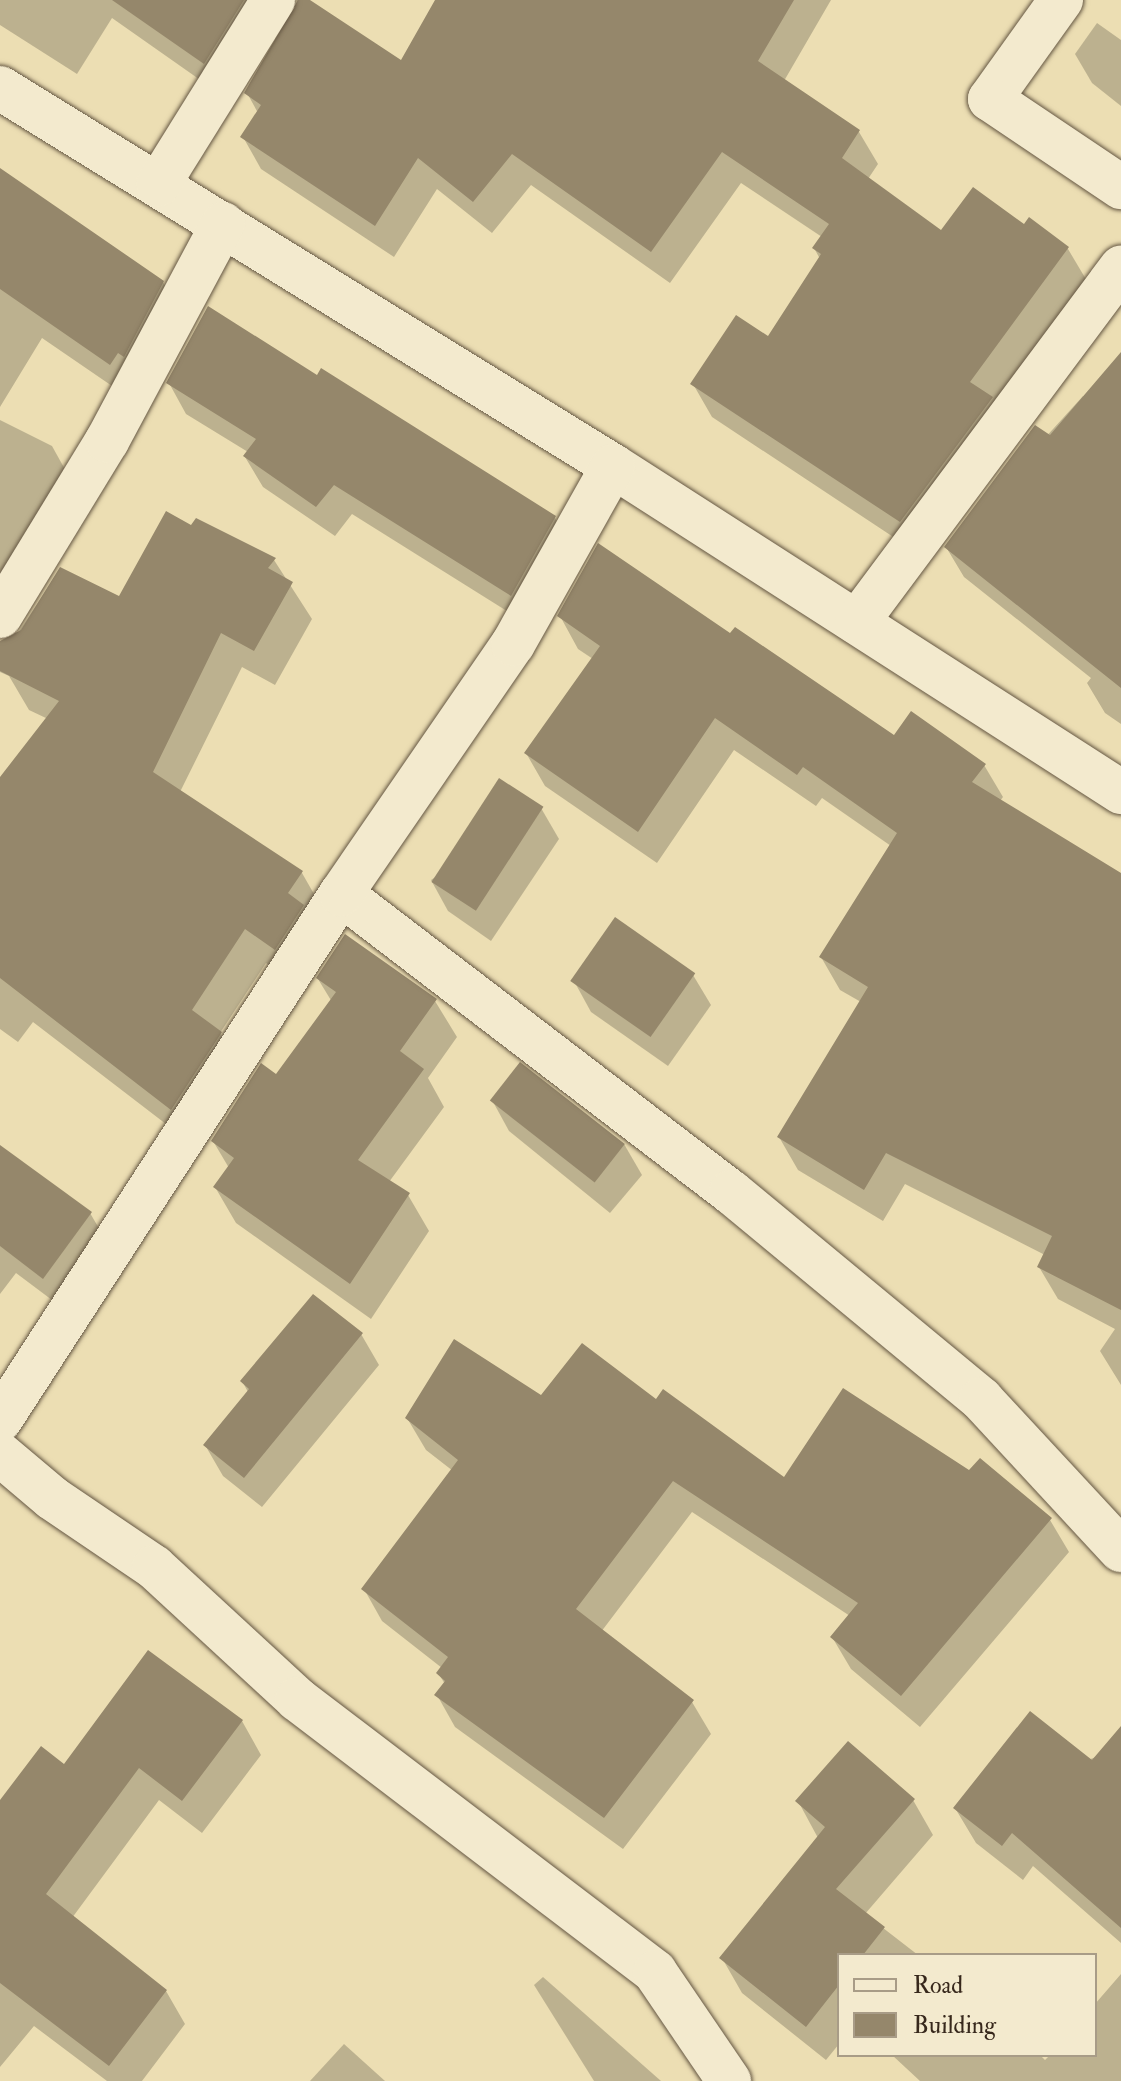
<!DOCTYPE html>
<html>
<head>
<meta charset="utf-8">
<style>
  body { margin:0 }
  #map { position:relative; width:1121px; height:2081px; overflow:hidden; background:#ecdeb3; font-family:"IM FELL Double Pica",serif }
  div>[style] { position:absolute }
  [style*='--x'] { left:calc(var(--x)*1px); top:calc(var(--y)*1px); width:calc(var(--w)*1px); rotate:calc(var(--a)*1deg) }
  .shadow>* { inset:0; background:#0003 }
  .building>* { inset:0; background:#95876b; transform-origin:0 0 }
  .roads { filter:drop-shadow(0 0 2px #645642) drop-shadow(0 0 2px #645642) }
  .minor>* { height:44px; margin:-22px; padding:0 22px; transform-origin:22px; border-radius:22px; background:#f3eace }
  span { translate:-50% -50%; white-space:nowrap; text-align:center; line-height:1.15; -webkit-text-stroke:8px #f3eace; paint-order:stroke }
  .legend { position:absolute; left:837px; top:1953px; width:260px; height:104px; box-sizing:border-box; background:#f3eace; border:2px solid #a89c87; margin:0; padding:10px 14px; list-style:none; font-size:24px; color:#37281c }
  .legend li { display:flex; align-items:center; gap:16px; height:40px }
  .legend b { width:40px; border:2px solid #a89c87 }
</style>
</head>
<body>
<div id="map">
  <div class="shadow">
    <i style="clip-path:polygon(0 0,284px 0,223px 96px,112px 18px,77px 74px,0 25px)"></i>
    <i style="clip-path:polygon(297px 0,306px 0,402px 63px,437px 0,831px 0,784px 81px,859px 132px,878px 164px,868px 179px,942px 233px,1024px 226px,1029px 220px,1068px 249px,1087px 281px,919px 554px,712px 417px,693px 384px,768px 338px,820px 259px,814px 248px,822px 237px,741px 183px,670px 283px,531px 185px,492px 233px,437px 189px,394px 257px,261px 169px,243px 137px,258px 113px,247px 93px,296px 14px)"></i>
    <i style="clip-path:polygon(1097px 23px,1121px 40px,1121px 106px,1092px 83px,1075px 54px)"></i>
    <i style="clip-path:polygon(0 170px,163px 282px,183px 318px,131px 399px,42px 338px,0 407px)"></i>
    <i style="clip-path:polygon(1121px 355px,1121px 724px,1105px 713px,1087px 683px,1091px 678px,964px 577px,946px 547px,1083px 396px,1087px 400px)"></i>
    <i style="clip-path:polygon(318px 377px,555px 518px,572px 549px,529px 625px,352px 514px,335px 536px,263px 487px,245px 457px,248px 452px,186px 414px,169px 383px)"></i>
    <i style="clip-path:polygon(0 420px,52px 446px,72px 482px,0 636px)"></i>
    <i style="clip-path:polygon(191px 527px,274px 560px,312px 619px,275px 685px,242px 667px,180px 792px,302px 873px,322px 908px,296px 984px,266px 963px,220px 1033px,241px 1069px,192px 1144px,33px 1022px,18px 1042px,0 1029px,0 780px,48px 719px,29px 710px,9px 676px,0 672px,0 643px,14px 639px,60px 569px,120px 599px)"></i>
    <i style="clip-path:polygon(560px 616px,731px 636px,895px 738px,984px 765px,1003px 797px,1000px 801px,1121px 875px,1121px 1385px,1100px 1351px,1115px 1329px,1058px 1299px,1039px 1267px,1045px 1255px,905px 1184px,883px 1221px,798px 1170px,779px 1137px,861px 1002px,840px 990px,821px 957px,891px 846px,822px 798px,816px 806px,734px 750px,657px 863px,545px 786px,526px 753px,593px 659px,578px 649px)"></i>
    <i style="clip-path:polygon(541px 808px,559px 839px,491px 941px,448px 911px,431px 880px)"></i>
    <i style="clip-path:polygon(693px 975px,711px 1005px,668px 1066px,591px 1012px,574px 981px)"></i>
    <i style="clip-path:polygon(318px 979px,435px 1001px,457px 1037px,428px 1078px,444px 1107px,389px 1182px,408px 1195px,429px 1231px,371px 1319px,236px 1223px,215px 1187px,229px 1168px,213px 1141px,277px 1077px,332px 1002px)"></i>
    <i style="clip-path:polygon(492px 1100px,624px 1144px,642px 1175px,610px 1213px,509px 1131px)"></i>
    <i style="clip-path:polygon(0 1147px,90px 1213px,107px 1242px,60px 1306px,16px 1273px,0 1294px)"></i>
    <i style="clip-path:polygon(361px 1334px,379px 1365px,262px 1507px,223px 1476px,205px 1445px,248px 1392px,242px 1381px)"></i>
    <i style="clip-path:polygon(542px 1398px,657px 1402px,784px 1480px,970px 1473px,1050px 1520px,1069px 1552px,920px 1727px,851px 1669px,832px 1637px,850px 1616px,692px 1512px,601px 1632px,692px 1702px,711px 1734px,623px 1849px,455px 1727px,437px 1695px,445px 1684px,438px 1673px,442px 1668px,382px 1621px,364px 1589px,453px 1471px,426px 1450px,407px 1418px)"></i>
    <i style="clip-path:polygon(242px 1721px,261px 1755px,202px 1833px,159px 1800px,72px 1918px,166px 1991px,185px 2024px,142px 2081px,107px 2081px,34px 2026px,0 2067px,0 1803px,64px 1766px)"></i>
    <i style="clip-path:polygon(1121px 1748px,1121px 1943px,1033px 1866px,1023px 1880px,976px 1843px,955px 1808px)"></i>
    <i style="clip-path:polygon(913px 1800px,933px 1835px,865px 1914px,918px 1955px,839px 1955px,839px 2044px,826px 2060px,742px 1993px,722px 1958px,818px 1838px,798px 1801px)"></i>
    <i style="clip-path:polygon(1121px 1974px,1121px 2081px,920px 2081px,892px 2055px,1040px 2055px,1045px 2060px,1050px 2055px,1095px 2055px,1095px 2004px)"></i>
    <i style="clip-path:polygon(543px 1977px,661px 2081px,594px 2081px,534px 1985px)"></i>
    <i style="clip-path:polygon(344px 2044px,385px 2081px,310px 2081px)"></i>
  </div>
  <div class="building">
    <i style="clip-path:polygon(112px 0,244px 0,204px 64px)"></i>
    <i style="clip-path:polygon(298px 0,310px 0,401px 60px,435px 0,794px 0,758px 61px,860px 130px,842px 158px,941px 230px,973px 187px,1024px 224px,1029px 217px,1069px 247px,970px 382px,993px 397px,900px 522px,690px 384px,736px 315px,768px 336px,821px 254px,812px 248px,829px 224px,722px 152px,651px 252px,512px 154px,473px 202px,418px 158px,375px 226px,240px 137px,261px 105px,244px 93px)"></i>
    <i style="clip-path:polygon(0 168px,164px 281px,124px 357px,118px 353px,110px 365px,0 289px)"></i>
    <i style="clip-path:polygon(208px 306px,317px 375px,321px 368px,556px 516px,511px 596px,334px 485px,316px 507px,243px 456px,256px 439px,166px 383px)"></i>
    <i style="clip-path:polygon(1121px 352px,1121px 688px,944px 547px,1035px 425px,1050px 435px)"></i>
    <i style="clip-path:polygon(166px 511px,191px 525px,196px 518px,276px 558px,268px 568px,293px 582px,254px 651px,221px 633px,153px 772px,303px 871px,288px 893px,304px 905px,275px 950px,245px 929px,192px 1010px,222px 1032px,171px 1110px,0 978px,0 777px,59px 701px,0 671px,0 641px,21px 630px,60px 567px,119px 596px)"></i>
    <i style="clip-path:polygon(598px 543px,730px 633px,735px 627px,894px 735px,911px 711px,986px 764px,972px 782px,1121px 873px,1121px 1310px,1037px 1267px,1052px 1236px,886px 1153px,864px 1190px,777px 1137px,868px 987px,819px 957px,897px 833px,803px 767px,797px 775px,715px 718px,638px 832px,524px 753px,600px 646px,557px 616px)"></i>
    <i style="left:499px;top:778px;width:53px;height:124px;rotate:33deg"></i>
    <i style="left:615px;top:917px;width:98px;height:78px;rotate:35deg"></i>
    <i style="clip-path:polygon(345px 934px,437px 999px,400px 1051px,424px 1069px,358px 1160px,410px 1193px,350px 1284px,213px 1187px,234px 1158px,211px 1141px,261px 1063px,276px 1074px,336px 992px,316px 978px)"></i>
    <i style="left:520px;top:1062px;width:133px;height:49px;rotate:38deg"></i>
    <i style="clip-path:polygon(0 1145px,92px 1212px,43px 1279px,0 1246px)"></i>
    <i style="clip-path:polygon(313px 1294px,363px 1333px,244px 1478px,203px 1445px,249px 1389px,240px 1381px)"></i>
    <i style="clip-path:polygon(454px 1339px,541px 1395px,582px 1343px,656px 1399px,663px 1389px,784px 1477px,843px 1388px,969px 1470px,980px 1458px,1052px 1518px,901px 1696px,830px 1637px,858px 1603px,673px 1481px,576px 1609px,694px 1700px,604px 1818px,434px 1695px,445px 1681px,436px 1673px,448px 1657px,361px 1589px,458px 1460px,405px 1418px)"></i>
    <i style="clip-path:polygon(148px 1650px,243px 1720px,182px 1801px,139px 1768px,46px 1894px,167px 1990px,109px 2066px,0 1983px,0 1800px,41px 1746px,64px 1764px)"></i>
    <i style="clip-path:polygon(1030px 1711px,1092px 1760px,1121px 1726px,1121px 1928px,1012px 1833px,1002px 1846px,953px 1808px)"></i>
    <i style="clip-path:polygon(848px 1741px,915px 1799px,836px 1889px,885px 1927px,863px 1955px,839px 1955px,839px 1985px,806px 2027px,719px 1958px,825px 1827px,795px 1801px)"></i>
  </div>
  <div class="roads">
    <div class="minor">
      <i style="--x:1061;--y:0;--w:122;--a:125.6"></i>
      <i style="--x:990;--y:99;--w:158;--a:33.9"></i>
      <i style="--x:0;--y:88;--w:720;--a:31.66"></i>
      <i style="--x:613;--y:466;--w:604;--a:32.69"></i>
      <i style="--x:158;--y:185;--w:218;--a:-58.1"></i>
      <i style="--x:0;--y:616;--w:205;--a:-58.6"></i>
      <i style="--x:107;--y:441;--w:246;--a:-61.9"></i>
      <i style="--x:857;--y:622;--w:442;--a:-53.3"></i>
      <i style="--x:341;--y:894;--w:491;--a:37.4"></i>
      <i style="--x:731;--y:1192;--w:325;--a:39.6"></i>
      <i style="--x:981;--y:1399;--w:206;--a:47.2"></i>
      <i style="--x:0;--y:1420;--w:627;--a:-57.05"></i>
      <i style="--x:341;--y:894;--w:303;--a:-55.5"></i>
      <i style="--x:513;--y:644;--w:204;--a:-60.7"></i>
      <i style="--x:0;--y:1454;--w:68;--a:40.2"></i>
      <i style="--x:52;--y:1498;--w:123;--a:34.1"></i>
      <i style="--x:154;--y:1567;--w:195;--a:42.7"></i>
      <i style="--x:297;--y:1699;--w:450;--a:37.3"></i>
      <i style="--x:655;--y:1972;--w:132;--a:55.8"></i>
    </div>
  </div>
  <ul class="legend">
  <li><b style="height:10px;background:#f3eace"></b>Road</li>
  <li><b style="height:22px;background:#95876b"></b>Building</li>
  </ul>
</div>
</body>
</html>
